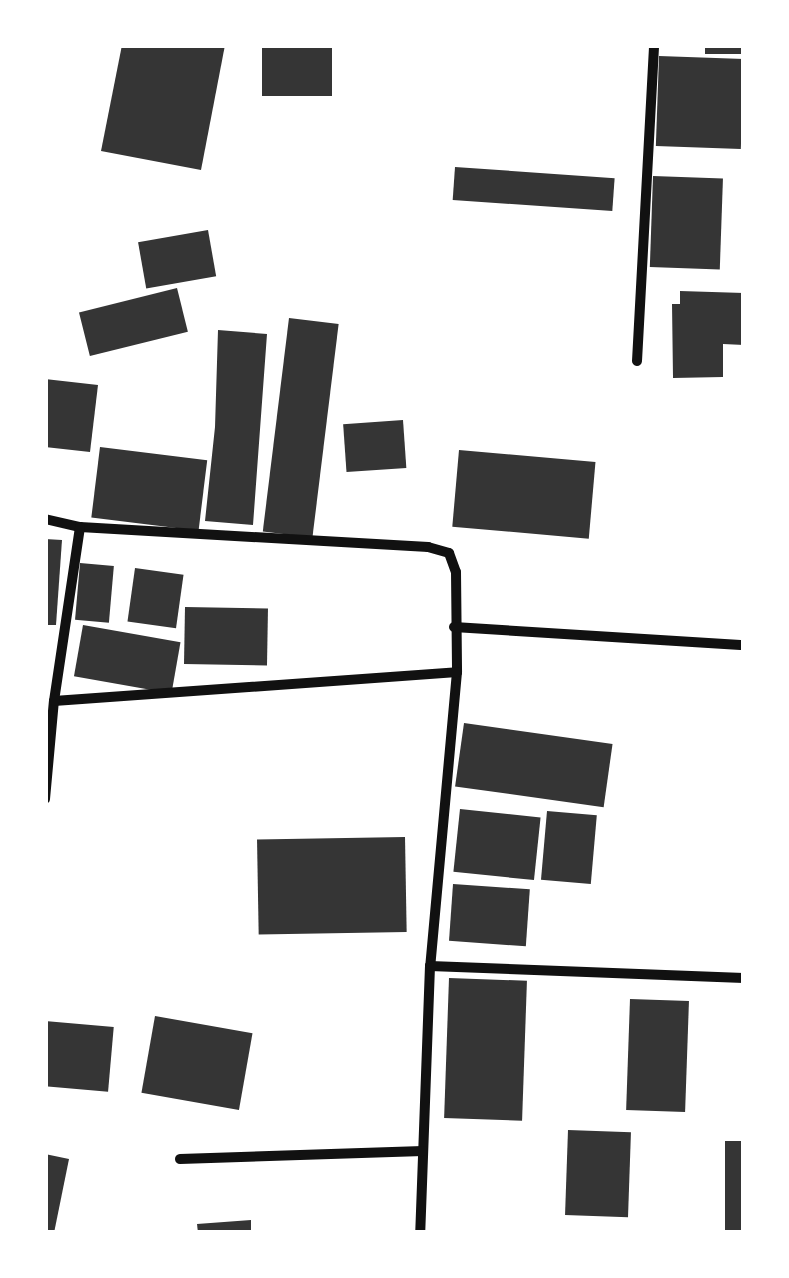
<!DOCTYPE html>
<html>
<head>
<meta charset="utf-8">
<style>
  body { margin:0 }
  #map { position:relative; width:789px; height:1278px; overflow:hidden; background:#fff; font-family:Inter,sans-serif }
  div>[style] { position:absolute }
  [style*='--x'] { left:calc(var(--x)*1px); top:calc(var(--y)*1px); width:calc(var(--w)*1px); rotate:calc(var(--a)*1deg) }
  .building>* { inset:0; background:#353535; transform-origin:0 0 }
  .minor>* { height:10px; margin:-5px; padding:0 5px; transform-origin:5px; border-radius:5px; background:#111 }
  span { translate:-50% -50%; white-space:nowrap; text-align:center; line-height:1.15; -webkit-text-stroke:10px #fff; paint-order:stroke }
  .frame { position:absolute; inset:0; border:48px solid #fff; pointer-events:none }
</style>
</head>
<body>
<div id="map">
  <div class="building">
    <i style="clip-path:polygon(122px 45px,225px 45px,201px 170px,101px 151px)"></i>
    <i style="left:262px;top:45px;width:70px;height:51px"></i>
    <i style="left:705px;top:45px;width:39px;height:9px"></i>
    <i style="left:659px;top:56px;width:85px;height:90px;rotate:2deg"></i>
    <i style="left:455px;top:167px;width:160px;height:33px;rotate:4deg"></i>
    <i style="left:653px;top:176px;width:70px;height:91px;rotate:2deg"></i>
    <i style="left:208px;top:230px;width:47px;height:71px;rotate:80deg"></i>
    <i style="left:177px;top:288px;width:45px;height:101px;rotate:76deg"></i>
    <i style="clip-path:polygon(680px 291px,744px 293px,744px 345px,723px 344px,723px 377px,673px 378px,672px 304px,680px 304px)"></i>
    <i style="left:289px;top:318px;width:50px;height:215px;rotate:7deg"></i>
    <i style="clip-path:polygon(218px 330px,267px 334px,253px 525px,205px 521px,215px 427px)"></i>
    <i style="clip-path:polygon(45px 379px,98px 385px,90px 452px,45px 447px)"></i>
    <i style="left:403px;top:420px;width:48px;height:60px;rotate:86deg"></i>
    <i style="left:100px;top:447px;width:108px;height:71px;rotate:7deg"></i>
    <i style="left:459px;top:450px;width:137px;height:77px;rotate:5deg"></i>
    <i style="clip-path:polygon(45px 539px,62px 540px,56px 625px,45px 625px)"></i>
    <i style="left:80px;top:563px;width:34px;height:57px;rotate:5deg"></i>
    <i style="left:135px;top:568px;width:49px;height:54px;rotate:8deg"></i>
    <i style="left:185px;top:607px;width:83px;height:57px;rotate:1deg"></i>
    <i style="left:83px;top:625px;width:99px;height:52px;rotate:10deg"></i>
    <i style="left:464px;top:723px;width:150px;height:64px;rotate:8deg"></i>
    <i style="left:460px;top:809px;width:81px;height:63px;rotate:6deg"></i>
    <i style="left:547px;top:811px;width:50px;height:69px;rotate:5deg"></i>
    <i style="left:405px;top:837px;width:95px;height:148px;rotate:89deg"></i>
    <i style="left:453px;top:884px;width:77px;height:57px;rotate:4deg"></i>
    <i style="left:449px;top:978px;width:78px;height:140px;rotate:2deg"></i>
    <i style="left:630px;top:999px;width:59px;height:111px;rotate:2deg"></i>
    <i style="left:155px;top:1016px;width:99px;height:78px;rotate:10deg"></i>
    <i style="left:45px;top:1021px;width:69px;height:65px;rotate:5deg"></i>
    <i style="left:568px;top:1130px;width:63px;height:85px;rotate:2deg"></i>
    <i style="left:725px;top:1141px;width:19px;height:92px"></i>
    <i style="clip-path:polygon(45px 1154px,69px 1159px,54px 1233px,45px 1233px)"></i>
    <i style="clip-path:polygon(251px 1220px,251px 1233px,198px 1233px,197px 1224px)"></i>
  </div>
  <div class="minor">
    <i style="--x:637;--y:361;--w:316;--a:-86.9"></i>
    <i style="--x:45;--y:519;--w:36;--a:13"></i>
    <i style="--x:80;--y:527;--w:349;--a:3.3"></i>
    <i style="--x:428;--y:547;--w:22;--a:16"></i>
    <i style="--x:449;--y:553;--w:20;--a:70"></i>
    <i style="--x:456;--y:572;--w:100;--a:89.4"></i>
    <i style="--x:457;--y:672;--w:295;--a:95.2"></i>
    <i style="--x:430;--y:966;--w:267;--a:92.1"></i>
    <i style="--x:454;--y:627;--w:291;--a:3.6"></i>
    <i style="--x:54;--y:701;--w:404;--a:-4.1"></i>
    <i style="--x:45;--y:799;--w:98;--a:-84.8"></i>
    <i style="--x:54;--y:701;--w:176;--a:-81.5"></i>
    <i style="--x:430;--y:966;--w:314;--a:2.2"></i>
    <i style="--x:180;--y:1159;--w:243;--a:-1.9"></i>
  </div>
  <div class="frame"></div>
</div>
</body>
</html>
